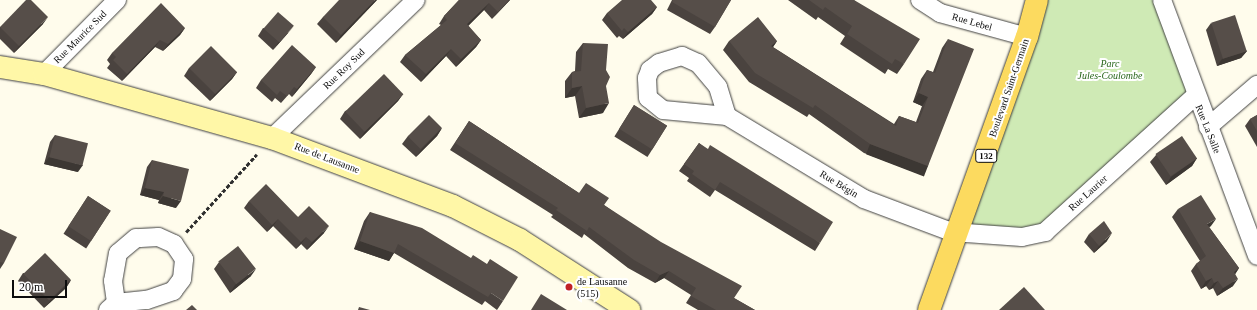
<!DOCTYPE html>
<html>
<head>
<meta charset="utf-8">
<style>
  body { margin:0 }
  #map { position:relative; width:1257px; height:310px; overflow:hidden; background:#fffcec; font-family:Georgia,serif }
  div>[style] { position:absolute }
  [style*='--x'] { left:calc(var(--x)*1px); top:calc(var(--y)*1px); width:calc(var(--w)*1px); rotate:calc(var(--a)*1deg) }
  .green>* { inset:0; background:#cfeab5 }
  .path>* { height:2.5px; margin-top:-1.25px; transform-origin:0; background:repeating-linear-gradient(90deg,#2f2f2f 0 4px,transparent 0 6px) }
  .roads { filter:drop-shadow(0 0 1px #404040) drop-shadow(0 0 1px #404040) }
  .street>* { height:18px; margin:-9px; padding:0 9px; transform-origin:9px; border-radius:9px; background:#fff }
  .secondary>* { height:22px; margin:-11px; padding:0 11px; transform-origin:11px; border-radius:11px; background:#fff7a7 }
  .primary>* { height:22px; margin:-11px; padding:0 11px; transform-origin:11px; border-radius:11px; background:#fcda5f }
  .wall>* { inset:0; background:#4a433f; transform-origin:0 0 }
  .shaded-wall>* { inset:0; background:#3c3733; transform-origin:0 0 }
  .building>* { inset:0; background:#564e49; transform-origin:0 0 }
  .dots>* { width:11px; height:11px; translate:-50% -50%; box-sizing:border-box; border:2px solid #fff; border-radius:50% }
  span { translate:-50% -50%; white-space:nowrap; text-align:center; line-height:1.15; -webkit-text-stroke:4px #fff; paint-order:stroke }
  .shield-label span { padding:1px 3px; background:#fff; border:1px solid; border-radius:3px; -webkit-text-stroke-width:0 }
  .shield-label { font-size:9px; color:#0d0d0d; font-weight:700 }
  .street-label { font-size:10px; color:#0d0d0d }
  .park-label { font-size:10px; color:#29661b; font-style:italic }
  .poi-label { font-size:10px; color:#0d0d0d }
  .left { translate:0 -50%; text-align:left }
  .scale { position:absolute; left:12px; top:280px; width:55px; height:18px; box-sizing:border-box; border:2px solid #0d0d0d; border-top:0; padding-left:5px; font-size:12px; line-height:14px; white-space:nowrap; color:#0d0d0d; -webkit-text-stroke:3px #fff; paint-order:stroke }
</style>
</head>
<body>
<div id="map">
  <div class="green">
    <i style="clip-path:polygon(1037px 0,1162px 0,1195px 96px,1045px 232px,959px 233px)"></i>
  </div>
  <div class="path">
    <i style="--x:186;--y:232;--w:105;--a:-47.7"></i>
  </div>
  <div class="roads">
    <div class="street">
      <i style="--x:920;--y:0;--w:24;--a:33"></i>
      <i style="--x:940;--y:13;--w:90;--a:15.4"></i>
      <i style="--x:1162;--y:0;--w:273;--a:69.6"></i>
      <i style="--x:44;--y:74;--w:104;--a:-45.4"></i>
      <i style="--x:727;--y:116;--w:64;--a:-174.6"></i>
      <i style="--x:663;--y:110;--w:19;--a:-141"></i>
      <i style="--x:648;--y:98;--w:20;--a:-93"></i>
      <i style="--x:647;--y:78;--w:9;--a:-69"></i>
      <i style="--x:650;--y:70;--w:11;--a:-38"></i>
      <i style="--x:659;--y:63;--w:24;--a:-17"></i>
      <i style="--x:682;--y:56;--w:17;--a:24"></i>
      <i style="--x:698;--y:63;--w:31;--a:50"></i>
      <i style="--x:718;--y:87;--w:30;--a:73"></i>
      <i style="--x:727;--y:116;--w:160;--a:31.2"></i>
      <i style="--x:864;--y:199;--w:94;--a:20.6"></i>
      <i style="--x:952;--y:232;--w:70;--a:4.1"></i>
      <i style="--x:1022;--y:237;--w:24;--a:-12"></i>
      <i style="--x:1045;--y:232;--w:202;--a:-42.2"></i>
      <i style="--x:1208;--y:127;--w:65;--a:-40.6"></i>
      <i style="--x:272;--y:138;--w:199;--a:-43.8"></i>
      <i style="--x:108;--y:310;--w:11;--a:-41"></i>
      <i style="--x:116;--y:303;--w:31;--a:-6"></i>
      <i style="--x:147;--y:300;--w:28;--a:-19"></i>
      <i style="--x:173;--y:291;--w:15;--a:-53"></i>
      <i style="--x:182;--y:279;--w:20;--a:-84"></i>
      <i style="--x:184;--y:259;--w:18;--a:-124"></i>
      <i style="--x:174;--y:244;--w:17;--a:-156"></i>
      <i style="--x:158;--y:237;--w:22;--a:177"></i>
      <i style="--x:136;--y:238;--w:23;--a:140"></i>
      <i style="--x:118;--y:253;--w:28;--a:100"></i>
      <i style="--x:113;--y:281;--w:22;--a:82"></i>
    </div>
    <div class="secondary">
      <i style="--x:0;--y:67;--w:45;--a:9"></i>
      <i style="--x:44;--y:74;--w:237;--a:15.7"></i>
      <i style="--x:272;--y:138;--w:193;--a:20.6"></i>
      <i style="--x:453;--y:206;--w:75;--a:26.9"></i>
      <i style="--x:520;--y:240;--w:130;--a:32.7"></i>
    </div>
    <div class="primary">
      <i style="--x:929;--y:310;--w:290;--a:-70.3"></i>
      <i style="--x:1027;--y:37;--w:38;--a:-75"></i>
    </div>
  </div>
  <div class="wall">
    <i style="clip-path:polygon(377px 0,336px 43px,317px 24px,323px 17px)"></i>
    <i style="clip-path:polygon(459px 0,510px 0,492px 19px,484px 10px,468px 26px,481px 40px,476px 47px,456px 67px,446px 56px,421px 82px,400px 62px,405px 55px,441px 25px,439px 24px,444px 16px)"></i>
    <i style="clip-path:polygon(672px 0,731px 0,715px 27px,710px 34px,667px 10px)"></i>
    <i style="clip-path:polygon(788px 0,854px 0,904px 64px,897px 74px,888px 69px,885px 74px,840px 44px,845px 36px,818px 17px,816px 20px)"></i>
    <i style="clip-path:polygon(657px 7px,652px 14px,623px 39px,619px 36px,617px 38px,602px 20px,607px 13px)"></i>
    <i style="clip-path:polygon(1211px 23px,1247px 51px,1241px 58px,1217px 66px,1206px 30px)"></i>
    <i style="clip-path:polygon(43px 24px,14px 53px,0 39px,0 27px)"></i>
    <i style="clip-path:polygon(185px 28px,180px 35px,163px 51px,155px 47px,122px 81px,107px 68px,110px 64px,107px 60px,112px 53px)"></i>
    <i style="clip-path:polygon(263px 28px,288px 33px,273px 50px,258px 36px)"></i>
    <i style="clip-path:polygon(948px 39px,928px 166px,922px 175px,864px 153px,809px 114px,807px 117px,749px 82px,723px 50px,729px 41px,777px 41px,773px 47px,894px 124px,899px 116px,916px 122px,922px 106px,913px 102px,921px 79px,927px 70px,933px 72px,942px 48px)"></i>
    <i style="clip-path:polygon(583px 43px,606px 70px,606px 86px,603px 113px,579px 118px,575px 96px,565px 98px,565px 81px,572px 72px,575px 71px,576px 52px)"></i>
    <i style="clip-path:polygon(316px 67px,311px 74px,292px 97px,289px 94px,281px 103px,275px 98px,272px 102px,256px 88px,261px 80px)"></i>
    <i style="clip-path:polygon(189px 68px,237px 72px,232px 79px,210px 101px,184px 76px)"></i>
    <i style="clip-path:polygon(403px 94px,398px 101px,360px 139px,340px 119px,345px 111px)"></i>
    <i style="left:634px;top:105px;width:39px;height:37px;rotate:32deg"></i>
    <i style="clip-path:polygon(1257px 115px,1257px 147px,1245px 126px,1250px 119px)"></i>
    <i style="clip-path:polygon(469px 121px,579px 193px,604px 205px,734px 298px,755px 310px,698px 310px,686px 303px,691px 295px,664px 278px,655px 283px,628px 268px,584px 234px,582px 238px,551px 217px,553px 215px,450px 150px)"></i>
    <i style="clip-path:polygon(442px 128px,437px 136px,416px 157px,402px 144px,408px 136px)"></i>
    <i style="clip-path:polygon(55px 135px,78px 172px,44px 164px,50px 142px)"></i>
    <i style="clip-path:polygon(699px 143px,820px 243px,815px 251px,715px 190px,710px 197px,687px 181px,689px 178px,679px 171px)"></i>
    <i style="clip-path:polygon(1156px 155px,1197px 158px,1192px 166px,1166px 185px,1150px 162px)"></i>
    <i style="clip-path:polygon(152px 160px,176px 208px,158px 203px,159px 200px,140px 195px,147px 167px)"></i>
    <i style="left:88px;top:196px;width:27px;height:45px;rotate:33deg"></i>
    <i style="clip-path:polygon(249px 201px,298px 217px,324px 233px,307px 250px,301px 244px,296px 249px,273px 226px,267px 232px,244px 208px)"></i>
    <i style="clip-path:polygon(1178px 209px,1211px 226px,1209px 227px,1239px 268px,1235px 274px,1233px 286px,1217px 296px,1213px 288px,1209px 290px,1206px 286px,1201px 289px,1191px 271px,1196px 264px,1200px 261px,1172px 217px)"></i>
    <i style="clip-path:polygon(370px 212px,503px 301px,497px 310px,485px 301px,482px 305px,394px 253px,389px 261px,354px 249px,364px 221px)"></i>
    <i style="clip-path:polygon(0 229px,4px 263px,0 269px)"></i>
    <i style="clip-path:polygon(1089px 234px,1107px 241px,1094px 253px,1084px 242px)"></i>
    <i style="clip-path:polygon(219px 262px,251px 276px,230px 293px,214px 269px)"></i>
    <i style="clip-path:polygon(23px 273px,71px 280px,66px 288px,44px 308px,18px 281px)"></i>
  </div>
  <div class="shaded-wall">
    <i style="clip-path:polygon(375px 0,377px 0,336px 43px,341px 35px)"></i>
    <i style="clip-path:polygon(509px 0,510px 0,492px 19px,498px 12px)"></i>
    <i style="clip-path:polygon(489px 3px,484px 10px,462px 32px,467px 24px)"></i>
    <i style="clip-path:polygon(657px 7px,652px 14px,623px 39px,628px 32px)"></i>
    <i style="clip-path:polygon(48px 17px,43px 24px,14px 53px,19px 46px)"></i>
    <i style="clip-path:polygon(294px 26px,288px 33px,273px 50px,278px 43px)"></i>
    <i style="clip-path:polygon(185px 28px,180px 35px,163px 51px,168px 44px)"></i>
    <i style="clip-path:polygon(160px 40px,155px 47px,122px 81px,127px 74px)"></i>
    <i style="clip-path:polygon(481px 40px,476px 47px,456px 67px,461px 59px)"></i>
    <i style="clip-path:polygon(777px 41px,771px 50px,771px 46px)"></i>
    <i style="clip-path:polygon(451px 49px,446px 56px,421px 82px,426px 74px)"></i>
    <i style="clip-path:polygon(1247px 51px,1241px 58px,1217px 66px,1222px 59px)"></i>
    <i style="clip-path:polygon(316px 67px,311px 74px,292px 97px,297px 89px)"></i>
    <i style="clip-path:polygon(237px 72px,232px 79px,210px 101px,215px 94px)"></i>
    <i style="clip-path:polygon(582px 86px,575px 96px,565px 98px,572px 88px)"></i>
    <i style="clip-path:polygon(919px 93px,928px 97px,922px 106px,913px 102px)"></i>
    <i style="clip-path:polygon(403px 94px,398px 101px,360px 139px,365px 131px)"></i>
    <i style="clip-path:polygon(609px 103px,603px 113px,579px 118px,586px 108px)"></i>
    <i style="clip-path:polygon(442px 128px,437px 136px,416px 157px,421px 150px)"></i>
    <i style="left:870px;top:144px;width:62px;height:11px;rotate:21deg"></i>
    <i style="clip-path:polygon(49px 157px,83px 165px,78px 172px,44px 164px)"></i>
    <i style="clip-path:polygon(1197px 158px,1192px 166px,1166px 185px,1171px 177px)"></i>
    <i style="clip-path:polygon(145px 188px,164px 192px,159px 200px,140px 195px)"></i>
    <i style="clip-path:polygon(163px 196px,181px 201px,176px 208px,158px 203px)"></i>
    <i style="clip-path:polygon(278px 219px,273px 226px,267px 232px,272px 225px)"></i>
    <i style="clip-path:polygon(1216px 219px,1211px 226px,1202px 231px,1207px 224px)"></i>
    <i style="clip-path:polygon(329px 226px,324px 233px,307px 250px,312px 242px)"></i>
    <i style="clip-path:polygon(1112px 233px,1107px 241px,1094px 253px,1099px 246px)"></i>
    <i style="clip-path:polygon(306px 237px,301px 244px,296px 249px,301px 242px)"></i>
    <i style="clip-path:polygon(360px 241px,394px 253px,389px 261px,354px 249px)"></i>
    <i style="clip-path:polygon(1239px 268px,1234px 276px,1234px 272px)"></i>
    <i style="clip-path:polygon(256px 269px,251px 276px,230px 293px,235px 285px)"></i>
    <i style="clip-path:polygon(669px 271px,664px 278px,655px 283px,660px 275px)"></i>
    <i style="clip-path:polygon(1212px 278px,1206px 286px,1201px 289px,1206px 281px)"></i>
    <i style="clip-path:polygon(1238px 279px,1233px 286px,1217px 296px,1223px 288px)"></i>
    <i style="clip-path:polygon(71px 280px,66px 288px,44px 308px,50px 301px)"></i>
    <i style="clip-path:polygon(1218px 281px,1213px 288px,1209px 290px,1214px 283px)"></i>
  </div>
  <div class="building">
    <i style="clip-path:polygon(26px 0,31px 0,48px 17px,19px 46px,0 27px)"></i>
    <i style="clip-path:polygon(339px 0,375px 0,341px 35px,323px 17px)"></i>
    <i style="clip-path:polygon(459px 0,509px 0,498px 12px,489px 3px,467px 24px,481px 40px,461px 59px,451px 49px,426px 74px,405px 55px,447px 20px,444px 16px)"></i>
    <i style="clip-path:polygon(622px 0,651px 0,657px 7px,628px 32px,624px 28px,622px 31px,607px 13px)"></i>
    <i style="clip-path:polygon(673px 0,731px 0,715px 27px,672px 2px)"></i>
    <i style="clip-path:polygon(809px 0,854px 0,920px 39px,904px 64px,895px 59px,892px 64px,847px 34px,852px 26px,825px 7px,823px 10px)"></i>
    <i style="clip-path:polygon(161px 3px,185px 28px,168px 44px,160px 40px,127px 74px,113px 60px,116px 57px,112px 53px)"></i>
    <i style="left:278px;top:12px;width:21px;height:22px;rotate:41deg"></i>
    <i style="left:1235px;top:15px;width:38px;height:25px;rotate:72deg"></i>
    <i style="clip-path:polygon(758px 17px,777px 41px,771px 46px,896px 126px,899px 116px,918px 123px,928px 97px,919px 93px,927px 70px,935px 73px,948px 39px,974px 49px,928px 166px,870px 144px,815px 105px,813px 108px,755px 73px,729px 41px)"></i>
    <i style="clip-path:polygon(583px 43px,608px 44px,606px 70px,610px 77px,606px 86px,609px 103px,586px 108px,582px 86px,572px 88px,572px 72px,581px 71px)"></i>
    <i style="clip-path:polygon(292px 45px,316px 67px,297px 89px,294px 87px,287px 96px,280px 91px,277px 95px,261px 80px)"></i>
    <i style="left:211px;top:46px;width:37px;height:31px;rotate:45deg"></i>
    <i style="left:384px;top:74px;width:28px;height:54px;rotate:46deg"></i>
    <i style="left:634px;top:105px;width:39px;height:28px;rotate:32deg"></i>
    <i style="left:429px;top:115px;width:18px;height:30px;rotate:45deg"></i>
    <i style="clip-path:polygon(1257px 115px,1257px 131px,1250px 119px)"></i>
    <i style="clip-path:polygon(469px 121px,579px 193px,586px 183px,609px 198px,604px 205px,661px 242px,742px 286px,734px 298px,755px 310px,716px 310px,691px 296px,696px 288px,669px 271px,660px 275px,634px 260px,589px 227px,587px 231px,556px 210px,558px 208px,455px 143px)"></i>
    <i style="left:55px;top:135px;width:34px;height:23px;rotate:14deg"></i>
    <i style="left:1182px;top:136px;width:27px;height:32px;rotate:56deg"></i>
    <i style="clip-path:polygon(699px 143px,708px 149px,710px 145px,833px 222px,820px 243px,720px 182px,715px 190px,692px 174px,694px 171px,684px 164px)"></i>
    <i style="clip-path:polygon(152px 160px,189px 169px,181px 201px,163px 196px,164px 192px,145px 188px)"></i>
    <i style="clip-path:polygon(266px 184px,298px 217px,309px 206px,329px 226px,312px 242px,306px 237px,301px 242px,278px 219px,272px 225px,249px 201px)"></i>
    <i style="clip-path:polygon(1201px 195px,1216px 219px,1207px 224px,1239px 268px,1234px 272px,1238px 279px,1223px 288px,1218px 281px,1214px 283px,1212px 278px,1206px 281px,1196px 264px,1206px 256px,1178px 209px)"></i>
    <i style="left:88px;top:196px;width:27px;height:36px;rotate:33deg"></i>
    <i style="clip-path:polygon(370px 212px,422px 228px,471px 258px,473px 255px,487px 264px,490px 259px,518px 277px,503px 301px,491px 293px,488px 297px,398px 244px,394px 253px,360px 241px)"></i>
    <i style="clip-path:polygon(1104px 221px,1112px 233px,1099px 246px,1089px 234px)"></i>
    <i style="clip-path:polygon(0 229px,17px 237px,4px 263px,0 262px)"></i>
    <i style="left:238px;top:246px;width:29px;height:25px;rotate:52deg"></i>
    <i style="left:45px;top:253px;width:37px;height:30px;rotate:46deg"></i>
    <i style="clip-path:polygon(1024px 287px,1045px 310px,999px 310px)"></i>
    <i style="clip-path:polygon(541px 294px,567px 310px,531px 310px)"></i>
    <i style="clip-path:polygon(192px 305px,197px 310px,186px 310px)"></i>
    <i style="clip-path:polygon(359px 307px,370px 310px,358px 310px)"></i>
  </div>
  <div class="dots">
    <i style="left:569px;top:287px;background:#c12125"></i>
  </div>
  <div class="shield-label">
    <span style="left:986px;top:156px">132</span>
  </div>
  <div class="street-label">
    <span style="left:972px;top:22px;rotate:16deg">Rue Lebel</span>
    <span style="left:80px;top:37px;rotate:-45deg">Rue Maurice Sud</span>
    <span style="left:344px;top:69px;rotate:-44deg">Rue Roy Sud</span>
    <span style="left:1009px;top:88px;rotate:-71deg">Boulevard Saint-Germain</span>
    <span style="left:1208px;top:129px;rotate:68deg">Rue La Salle</span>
    <span style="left:327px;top:158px;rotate:21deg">Rue de Lausanne</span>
    <span style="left:839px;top:184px;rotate:31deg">Rue Bégin</span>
    <span style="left:1088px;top:193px;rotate:-42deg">Rue Laurier</span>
  </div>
  <div class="park-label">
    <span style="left:1110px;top:69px">Parc<br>Jules-Coulombe</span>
  </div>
  <div class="poi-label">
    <span class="left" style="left:577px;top:287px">de Lausanne<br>(515)</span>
  </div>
  <div class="scale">20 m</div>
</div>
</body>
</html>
